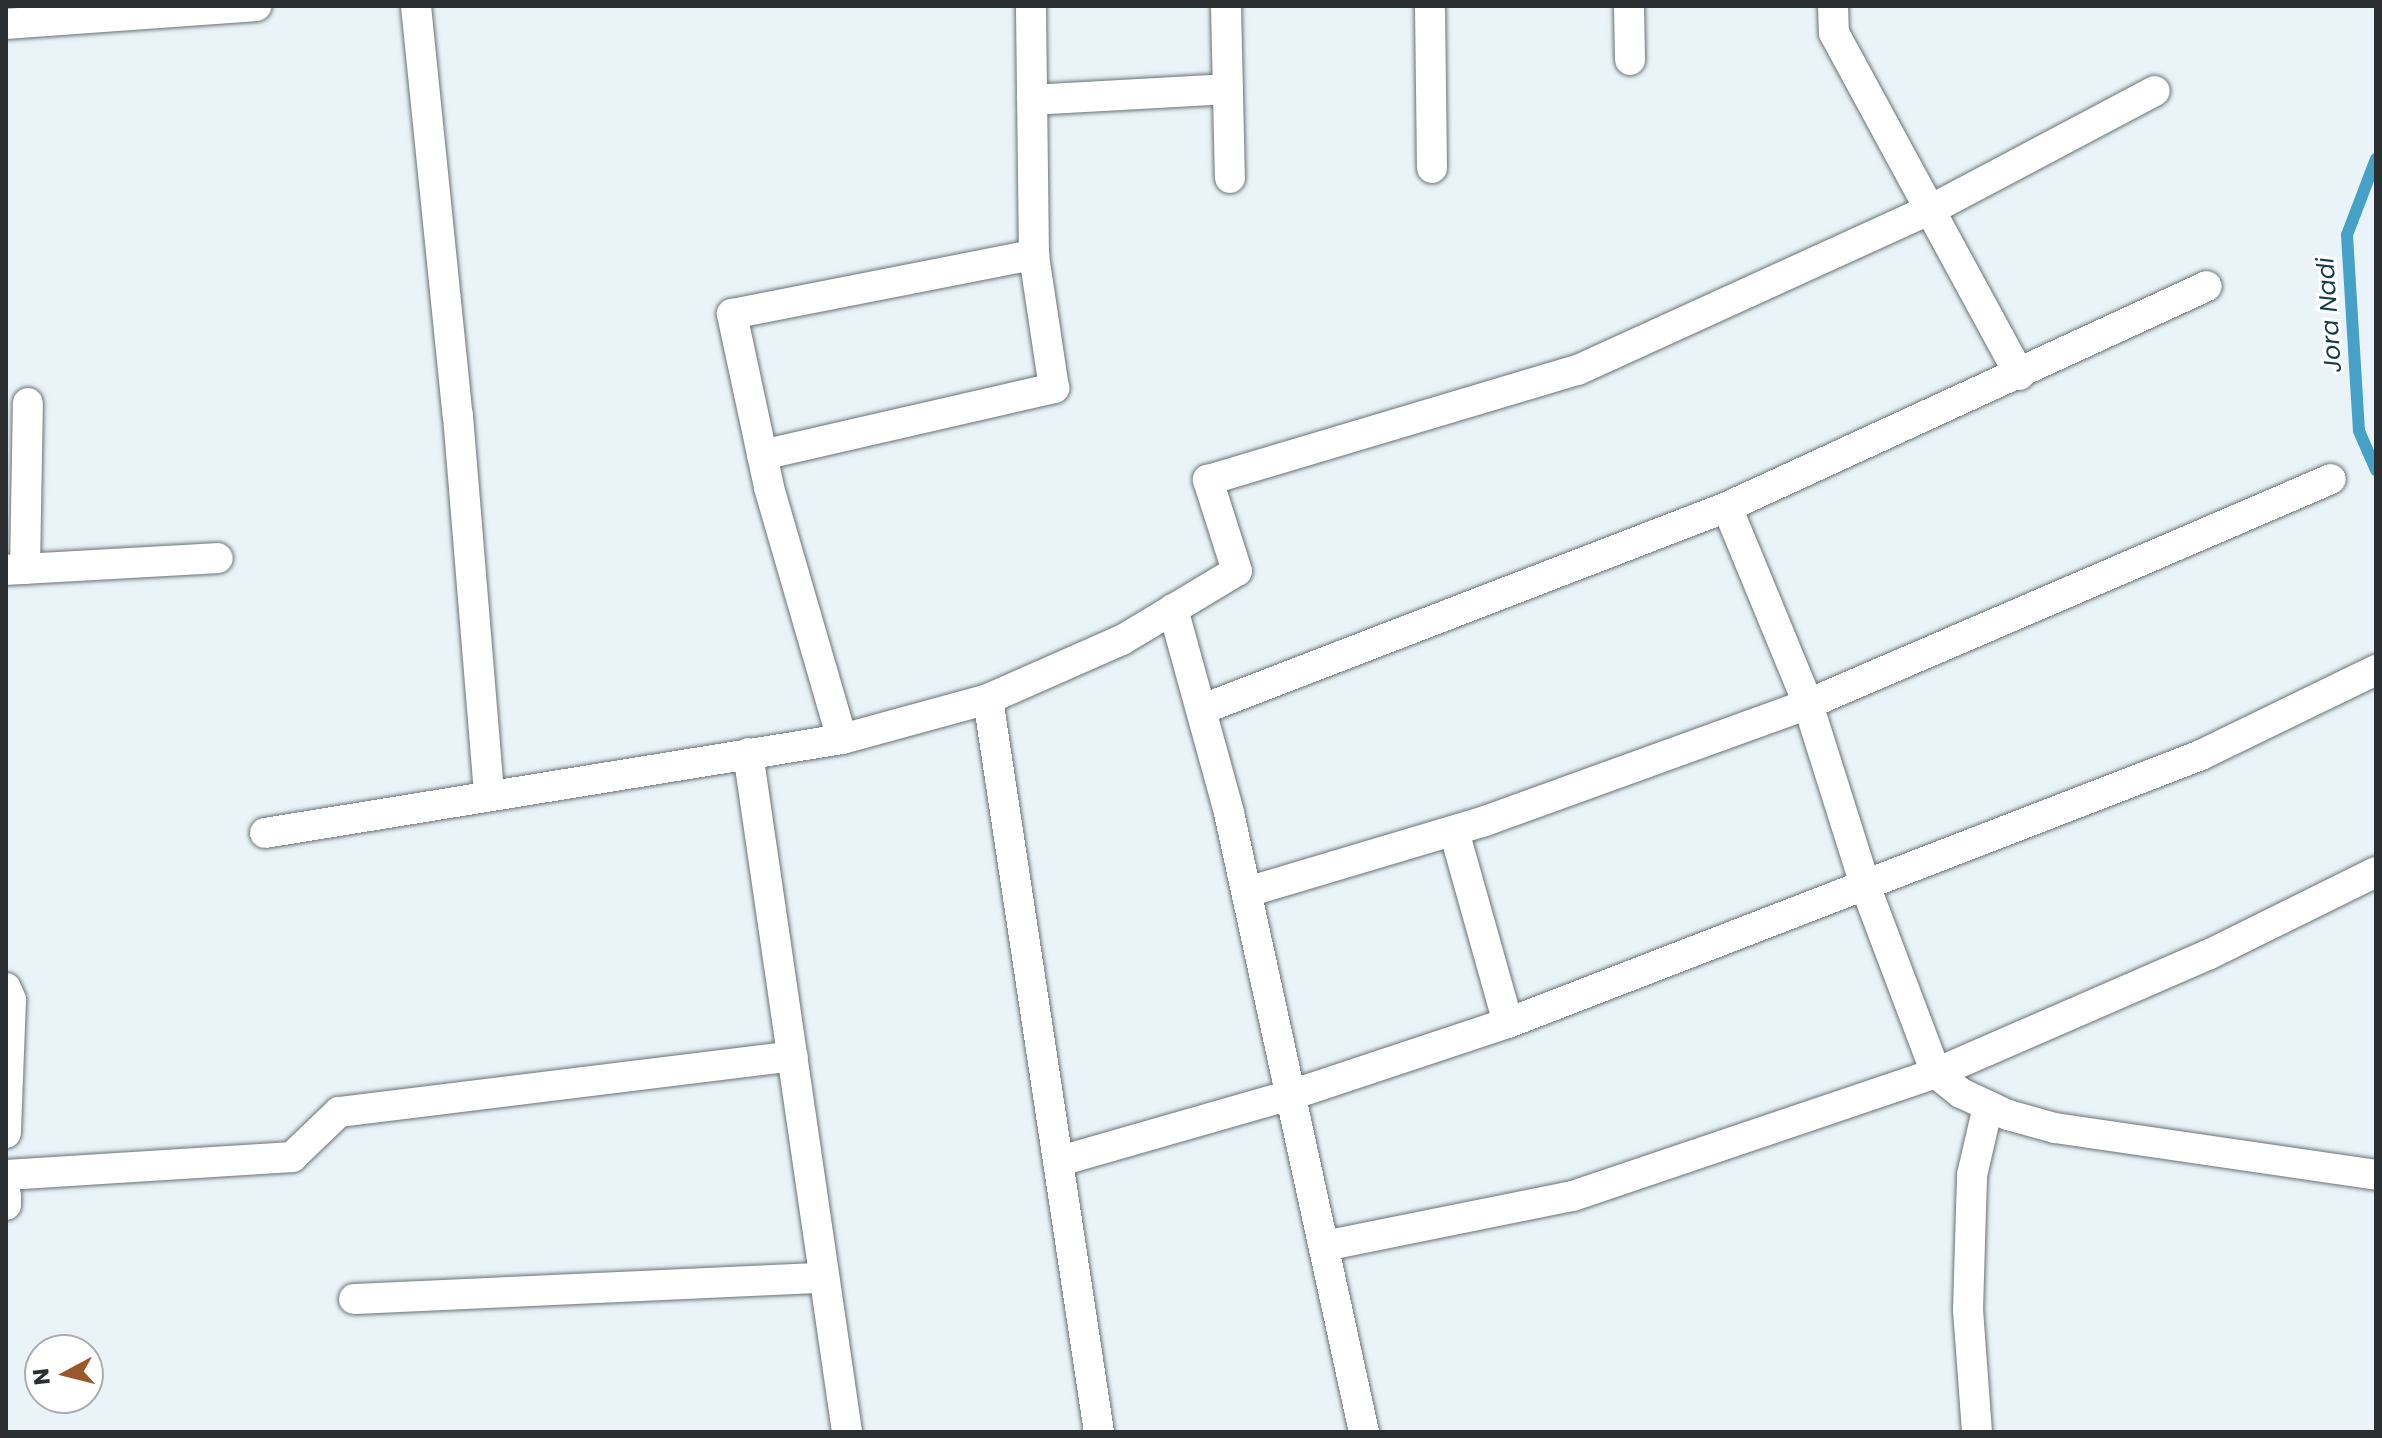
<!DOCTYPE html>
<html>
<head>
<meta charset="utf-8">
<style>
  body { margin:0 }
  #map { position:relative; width:2382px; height:1438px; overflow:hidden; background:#eaf4f8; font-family:Poppins,sans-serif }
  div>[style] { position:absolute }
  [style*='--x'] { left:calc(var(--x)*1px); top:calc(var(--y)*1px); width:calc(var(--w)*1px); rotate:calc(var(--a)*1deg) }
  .stream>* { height:12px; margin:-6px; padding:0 6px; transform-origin:6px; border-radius:6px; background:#46a1c6 }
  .roads { filter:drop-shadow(0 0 2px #697276) drop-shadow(0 0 2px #697276) }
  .minor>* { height:30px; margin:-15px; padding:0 15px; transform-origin:15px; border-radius:15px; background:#fff }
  span { translate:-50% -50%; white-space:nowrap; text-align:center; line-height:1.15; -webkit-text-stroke:6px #fff; paint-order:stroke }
  .water-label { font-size:24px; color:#153d4d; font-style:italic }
  .frame { position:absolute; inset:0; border:8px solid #2c2f31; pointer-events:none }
  .north { position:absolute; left:24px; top:1334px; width:80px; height:80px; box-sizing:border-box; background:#fff; border:2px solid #abacad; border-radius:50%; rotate:263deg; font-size:22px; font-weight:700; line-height:32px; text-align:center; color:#2c2f31 }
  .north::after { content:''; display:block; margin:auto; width:28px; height:36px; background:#9d572d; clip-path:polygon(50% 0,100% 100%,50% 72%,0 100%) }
</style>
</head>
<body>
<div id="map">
  <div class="stream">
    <i style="--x:2376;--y:159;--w:81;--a:110.9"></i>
    <i style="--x:2347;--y:235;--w:196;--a:86.5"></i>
    <i style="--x:2359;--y:431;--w:43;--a:66.4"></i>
  </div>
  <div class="roads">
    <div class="minor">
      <i style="--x:416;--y:6;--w:412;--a:84.2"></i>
      <i style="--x:458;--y:416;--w:379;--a:85.3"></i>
      <i style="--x:1226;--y:6;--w:172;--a:88.7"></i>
      <i style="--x:1430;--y:6;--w:162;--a:89.3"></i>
      <i style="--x:1629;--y:6;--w:54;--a:88.9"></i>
      <i style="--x:1833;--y:6;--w:27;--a:88"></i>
      <i style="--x:1834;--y:33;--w:389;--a:61.5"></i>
      <i style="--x:6;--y:24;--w:251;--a:-4.1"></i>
      <i style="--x:1032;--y:100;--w:196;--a:-3.2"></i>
      <i style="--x:762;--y:455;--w:300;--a:-12.9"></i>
      <i style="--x:1054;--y:388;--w:134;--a:-98.6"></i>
      <i style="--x:1034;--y:255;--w:249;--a:-90.7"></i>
      <i style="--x:1727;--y:507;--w:213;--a:67.6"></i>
      <i style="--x:1808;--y:704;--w:193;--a:72.5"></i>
      <i style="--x:1866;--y:888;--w:198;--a:69.3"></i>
      <i style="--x:1936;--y:1073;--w:32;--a:39"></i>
      <i style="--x:1961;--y:1093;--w:52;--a:25.1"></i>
      <i style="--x:2008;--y:1115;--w:49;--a:15.5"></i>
      <i style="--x:2055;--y:1128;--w:324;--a:8.3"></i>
      <i style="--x:25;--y:569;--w:166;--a:-89"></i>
      <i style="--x:6;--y:570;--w:212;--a:-3.2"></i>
      <i style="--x:1173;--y:609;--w:212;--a:74.6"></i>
      <i style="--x:1229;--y:813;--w:634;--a:77.7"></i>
      <i style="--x:988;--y:699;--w:741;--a:81.39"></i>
      <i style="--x:1203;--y:709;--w:562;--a:-21.08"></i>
      <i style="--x:1727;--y:507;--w:528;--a:-24.72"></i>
      <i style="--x:842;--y:739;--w:262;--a:-106.2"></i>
      <i style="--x:769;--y:487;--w:177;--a:-102.1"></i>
      <i style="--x:732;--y:314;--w:308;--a:-11.1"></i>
      <i style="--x:748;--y:753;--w:686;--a:81.7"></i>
      <i style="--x:1454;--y:831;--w:199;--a:74.3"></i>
      <i style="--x:265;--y:833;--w:585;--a:-9.25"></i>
      <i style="--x:842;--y:739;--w:151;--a:-15.3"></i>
      <i style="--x:988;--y:699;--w:146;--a:-23.8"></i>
      <i style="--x:1122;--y:640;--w:134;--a:-31"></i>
      <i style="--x:1237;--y:571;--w:96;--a:-107.7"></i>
      <i style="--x:1208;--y:480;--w:386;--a:-16.6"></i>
      <i style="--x:1578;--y:370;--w:389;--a:-24.5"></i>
      <i style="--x:1932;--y:209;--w:252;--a:-27.9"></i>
      <i style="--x:1247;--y:892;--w:248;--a:-16.6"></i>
      <i style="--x:1485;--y:821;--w:344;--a:-19.9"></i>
      <i style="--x:1808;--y:704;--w:569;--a:-23.28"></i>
      <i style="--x:6;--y:988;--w:13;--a:67"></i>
      <i style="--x:11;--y:1000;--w:133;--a:92.2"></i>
      <i style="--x:1060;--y:1161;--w:243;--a:-16"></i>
      <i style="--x:1294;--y:1094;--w:225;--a:-18.4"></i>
      <i style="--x:1508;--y:1023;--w:743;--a:-21.14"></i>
      <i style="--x:2201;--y:755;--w:195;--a:-25.9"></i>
      <i style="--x:6;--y:1175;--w:287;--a:-3.6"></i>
      <i style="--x:292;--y:1157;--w:65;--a:-43.8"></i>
      <i style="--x:339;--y:1112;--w:457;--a:-7"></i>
      <i style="--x:6;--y:1195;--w:10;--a:90"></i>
      <i style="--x:1324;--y:1246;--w:254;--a:-11.4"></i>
      <i style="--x:1573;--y:1196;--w:383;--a:-18.7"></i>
      <i style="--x:1936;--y:1073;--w:296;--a:-23.5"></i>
      <i style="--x:2208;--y:955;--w:187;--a:-26.3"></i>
      <i style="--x:354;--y:1299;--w:470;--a:-2.6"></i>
      <i style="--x:1977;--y:1432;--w:122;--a:-94.2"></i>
      <i style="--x:1968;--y:1310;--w:102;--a:-88.3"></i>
      <i style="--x:1971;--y:1208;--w:33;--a:-88"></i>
      <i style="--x:1972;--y:1175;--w:71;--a:-76.9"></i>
    </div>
  </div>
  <div class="water-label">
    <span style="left:2329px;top:315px;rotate:-94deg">Jora Nadi</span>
  </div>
  <div class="frame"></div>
  <div class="north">N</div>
</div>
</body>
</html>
